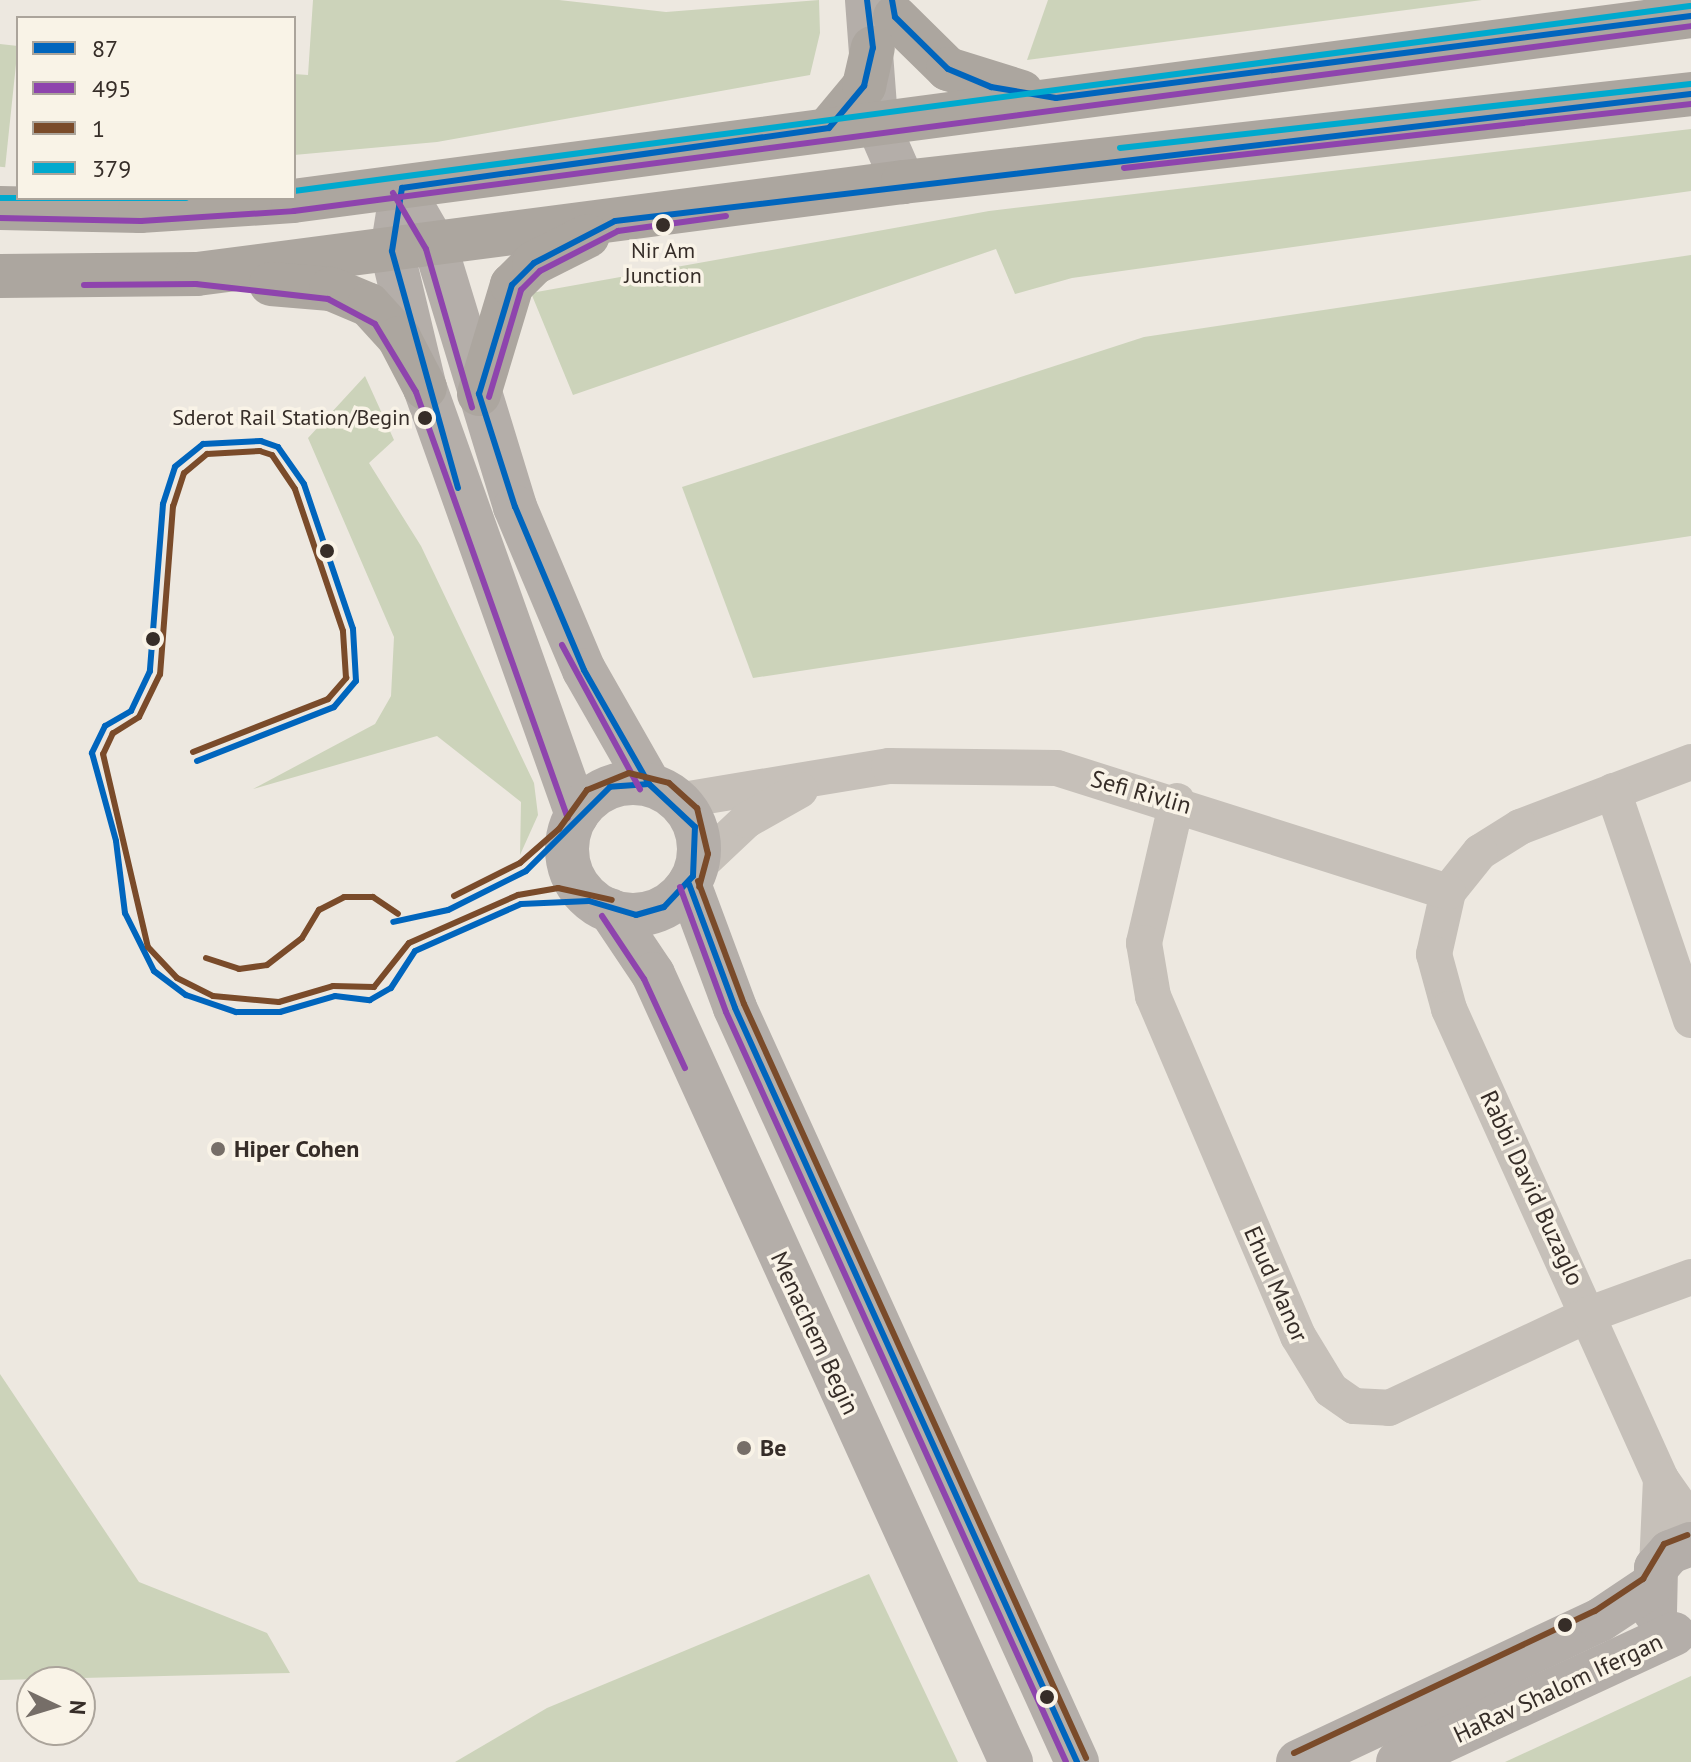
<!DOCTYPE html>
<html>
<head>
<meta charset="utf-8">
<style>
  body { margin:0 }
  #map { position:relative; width:1691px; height:1762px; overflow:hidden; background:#ede8e0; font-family:"PT Sans",sans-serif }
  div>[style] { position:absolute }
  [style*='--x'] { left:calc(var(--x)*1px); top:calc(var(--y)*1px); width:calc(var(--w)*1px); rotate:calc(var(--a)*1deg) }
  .green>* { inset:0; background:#ccd3ba; transform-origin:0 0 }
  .minor>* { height:36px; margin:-18px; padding:0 18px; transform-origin:18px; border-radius:18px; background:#c6c0b9 }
  .major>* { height:44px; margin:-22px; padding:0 22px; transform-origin:22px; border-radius:22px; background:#b4aea9 }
  .major>.ring { margin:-22px; padding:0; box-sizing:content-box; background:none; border:44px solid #b4aea9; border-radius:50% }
  .highway>* { height:44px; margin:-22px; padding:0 22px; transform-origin:22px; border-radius:22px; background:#aca69f }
  .bus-1>* { height:6px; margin:-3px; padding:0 3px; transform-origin:3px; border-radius:3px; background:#0065bd }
  .bus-2>* { height:6px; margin:-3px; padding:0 3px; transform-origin:3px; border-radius:3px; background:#8e44ad }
  .bus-3>* { height:6px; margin:-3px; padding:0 3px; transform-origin:3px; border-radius:3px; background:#7a4b2a }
  .bus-4>* { height:6px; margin:-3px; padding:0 3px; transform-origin:3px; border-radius:3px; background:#00a9ce }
  .dots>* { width:22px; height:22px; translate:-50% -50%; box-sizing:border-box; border:4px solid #f9f3e7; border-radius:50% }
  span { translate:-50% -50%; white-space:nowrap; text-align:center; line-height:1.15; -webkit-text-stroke:7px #f9f3e7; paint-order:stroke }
  .bus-label { font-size:22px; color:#362d28 }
  .right { translate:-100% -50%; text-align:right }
  .street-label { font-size:24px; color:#362d28 }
  .poi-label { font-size:24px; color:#362d28; font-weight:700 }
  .left { translate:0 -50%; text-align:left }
  .legend { position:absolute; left:16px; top:16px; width:280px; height:184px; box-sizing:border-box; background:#f9f3e7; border:2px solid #aba49b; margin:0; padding:10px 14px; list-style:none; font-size:24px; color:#362d28 }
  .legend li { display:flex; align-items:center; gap:16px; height:40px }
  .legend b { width:40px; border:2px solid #aba49b }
  .north { position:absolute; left:16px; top:1666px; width:80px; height:80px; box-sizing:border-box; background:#f9f3e7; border:2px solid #aba49b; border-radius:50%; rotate:94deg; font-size:22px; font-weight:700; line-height:32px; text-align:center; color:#362d28 }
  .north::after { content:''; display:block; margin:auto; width:28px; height:36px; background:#766e68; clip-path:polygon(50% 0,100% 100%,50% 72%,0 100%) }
</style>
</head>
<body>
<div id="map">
  <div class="green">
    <i style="clip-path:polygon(313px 0,559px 0,666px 12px,819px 0,820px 33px,810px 75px,437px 142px,294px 155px,294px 74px,308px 75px)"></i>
    <i style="clip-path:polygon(1048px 0,1482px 0,1027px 60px)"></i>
    <i style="left:0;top:44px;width:18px;height:122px;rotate:6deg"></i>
    <i style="clip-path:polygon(1691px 129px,1691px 191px,1072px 278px,1015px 294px,996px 249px,573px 395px,531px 293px,989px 211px)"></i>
    <i style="clip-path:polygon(1691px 255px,1691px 536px,753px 678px,682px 487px,1144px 337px)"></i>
    <i style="clip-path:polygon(365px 376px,394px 440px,369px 463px,421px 546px,534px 783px,538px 815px,520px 855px,521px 802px,437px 736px,253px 789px,375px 724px,391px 696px,394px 637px,308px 438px)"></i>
    <i style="clip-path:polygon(0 1374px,139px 1582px,267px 1633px,290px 1673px,0 1680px)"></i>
    <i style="clip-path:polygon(869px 1574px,958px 1762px,455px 1762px,547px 1708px)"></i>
    <i style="clip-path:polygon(1691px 1676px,1691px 1762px,1505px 1762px)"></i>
  </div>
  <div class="minor">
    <i style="--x:1691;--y:762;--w:183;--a:159.2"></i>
    <i style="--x:1520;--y:827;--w:47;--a:148"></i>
    <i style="--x:1480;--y:852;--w:51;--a:128.7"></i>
    <i style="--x:1448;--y:892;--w:64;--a:102.7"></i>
    <i style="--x:1434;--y:954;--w:57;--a:74.7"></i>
    <i style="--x:1449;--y:1009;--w:516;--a:65.72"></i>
    <i style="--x:1661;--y:1479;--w:52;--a:55.1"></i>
    <i style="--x:1613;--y:791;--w:242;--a:71.2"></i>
    <i style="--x:677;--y:801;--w:215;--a:-9.4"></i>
    <i style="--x:889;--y:766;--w:168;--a:0.7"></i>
    <i style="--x:1057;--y:768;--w:410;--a:17.6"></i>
    <i style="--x:1177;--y:801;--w:146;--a:103.1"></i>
    <i style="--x:1144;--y:943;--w:54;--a:80.4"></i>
    <i style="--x:1153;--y:996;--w:370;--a:66.9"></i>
    <i style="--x:1298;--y:1336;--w:63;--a:58.6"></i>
    <i style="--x:1331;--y:1390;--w:28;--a:35"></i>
    <i style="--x:1354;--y:1406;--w:35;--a:3"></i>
    <i style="--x:1389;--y:1408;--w:222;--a:-25.1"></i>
    <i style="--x:1590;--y:1314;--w:108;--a:-20.1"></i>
    <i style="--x:696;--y:868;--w:70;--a:-43.3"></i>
    <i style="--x:747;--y:820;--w:61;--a:-29.5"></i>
    <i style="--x:1657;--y:1567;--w:88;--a:-87.4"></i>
  </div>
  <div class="major">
    <i style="--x:867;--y:0;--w:120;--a:85.7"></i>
    <i style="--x:876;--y:120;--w:68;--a:66.5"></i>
    <i style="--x:402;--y:188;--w:64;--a:99"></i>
    <i style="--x:392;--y:251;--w:141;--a:76.5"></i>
    <i style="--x:425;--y:388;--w:453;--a:70.4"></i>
    <i style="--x:415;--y:211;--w:39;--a:60"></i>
    <i style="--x:435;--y:245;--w:274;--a:73"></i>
    <i style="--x:515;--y:507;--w:177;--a:67.1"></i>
    <i style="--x:584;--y:670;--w:131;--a:60.3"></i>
    <i class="ring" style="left:567px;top:783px;width:88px;height:88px"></i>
    <i style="--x:689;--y:884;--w:132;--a:69.6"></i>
    <i style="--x:735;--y:1008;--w:828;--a:65.6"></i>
    <i style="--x:610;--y:910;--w:77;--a:56.1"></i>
    <i style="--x:653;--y:974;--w:866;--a:65.57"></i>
    <i style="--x:1655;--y:1612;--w:44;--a:-88.7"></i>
    <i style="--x:1656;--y:1568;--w:21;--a:-49"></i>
    <i style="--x:1670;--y:1552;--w:22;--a:-21"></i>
    <i style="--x:1298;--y:1762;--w:334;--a:-25.2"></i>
    <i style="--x:1600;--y:1620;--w:61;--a:-33.7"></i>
    <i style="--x:1398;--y:1762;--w:304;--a:-24.9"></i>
  </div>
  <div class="highway">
    <i style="--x:895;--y:17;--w:74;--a:44.5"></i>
    <i style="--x:948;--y:69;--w:77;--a:17.3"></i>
    <i style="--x:829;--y:128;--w:55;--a:-50.2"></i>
    <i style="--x:864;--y:86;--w:39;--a:-77"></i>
    <i style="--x:0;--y:208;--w:140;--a:1.2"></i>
    <i style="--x:140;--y:211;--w:153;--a:-3.7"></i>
    <i style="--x:293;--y:201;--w:1410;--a:-7.54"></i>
    <i style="--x:0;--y:276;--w:197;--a:-0.6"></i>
    <i style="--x:197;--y:274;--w:712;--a:-7.42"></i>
    <i style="--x:903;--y:182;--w:793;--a:-6.37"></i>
    <i style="--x:271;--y:284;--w:60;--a:4.8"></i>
    <i style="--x:331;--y:289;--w:41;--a:22.8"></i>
    <i style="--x:369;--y:305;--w:45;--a:47.7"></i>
    <i style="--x:399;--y:338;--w:56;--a:62.5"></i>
    <i style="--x:479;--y:394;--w:114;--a:-73.2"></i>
    <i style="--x:512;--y:285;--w:31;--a:-45"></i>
    <i style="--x:534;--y:263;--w:60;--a:-26.6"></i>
  </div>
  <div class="bus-1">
    <i style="--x:892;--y:0;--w:17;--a:80"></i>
    <i style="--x:895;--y:17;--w:74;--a:44.5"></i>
    <i style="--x:948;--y:69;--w:47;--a:22.7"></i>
    <i style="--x:991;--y:87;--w:66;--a:9.6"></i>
    <i style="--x:1056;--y:98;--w:640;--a:-7.36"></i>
    <i style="--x:458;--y:488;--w:246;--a:-105.6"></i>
    <i style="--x:392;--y:251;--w:64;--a:-81"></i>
    <i style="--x:402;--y:188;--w:431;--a:-8"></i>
    <i style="--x:829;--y:128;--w:55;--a:-50.2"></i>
    <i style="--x:864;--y:86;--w:39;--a:-77"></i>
    <i style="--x:873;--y:48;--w:48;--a:-97.1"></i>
    <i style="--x:197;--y:761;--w:147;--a:-21.5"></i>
    <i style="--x:334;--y:707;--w:34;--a:-50"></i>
    <i style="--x:356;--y:681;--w:52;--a:-93.3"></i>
    <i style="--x:353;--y:629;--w:153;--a:-108.7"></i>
    <i style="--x:304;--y:484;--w:45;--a:-125.1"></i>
    <i style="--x:278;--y:447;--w:18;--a:-161"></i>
    <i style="--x:261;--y:441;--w:58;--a:177"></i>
    <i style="--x:203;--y:444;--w:36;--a:141"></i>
    <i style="--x:175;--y:467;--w:39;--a:108"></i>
    <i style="--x:163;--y:504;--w:168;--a:94.5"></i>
    <i style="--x:150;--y:671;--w:44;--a:115.4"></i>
    <i style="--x:131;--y:711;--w:30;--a:150"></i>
    <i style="--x:105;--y:726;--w:30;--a:116"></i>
    <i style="--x:92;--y:753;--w:91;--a:74.7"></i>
    <i style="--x:116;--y:841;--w:73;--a:82.9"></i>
    <i style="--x:125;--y:913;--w:65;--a:63.4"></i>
    <i style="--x:154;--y:971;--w:40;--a:37"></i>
    <i style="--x:186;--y:995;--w:53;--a:18.8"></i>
    <i style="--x:236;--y:1012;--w:44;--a:0"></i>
    <i style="--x:280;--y:1012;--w:57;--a:-16.2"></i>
    <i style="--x:335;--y:996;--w:35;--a:7"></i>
    <i style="--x:370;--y:1000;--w:24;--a:-30"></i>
    <i style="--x:391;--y:988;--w:44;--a:-57"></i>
    <i style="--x:415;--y:951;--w:116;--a:-23.9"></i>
    <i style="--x:521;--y:904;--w:68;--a:-2.5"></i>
    <i style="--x:589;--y:901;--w:49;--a:16.6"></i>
    <i style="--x:636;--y:915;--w:29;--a:-16"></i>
    <i style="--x:664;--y:907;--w:42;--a:-46.9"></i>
    <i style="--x:693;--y:876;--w:49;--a:-87.7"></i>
    <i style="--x:695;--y:827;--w:63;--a:-136.9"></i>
    <i style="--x:649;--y:784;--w:39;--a:176"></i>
    <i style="--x:610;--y:787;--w:119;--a:135"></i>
    <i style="--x:526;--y:871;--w:87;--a:153.4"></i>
    <i style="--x:448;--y:910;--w:56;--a:167.7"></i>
    <i style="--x:649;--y:784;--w:131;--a:-119.7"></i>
    <i style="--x:584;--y:670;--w:177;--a:-112.9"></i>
    <i style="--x:515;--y:507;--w:119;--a:-107.7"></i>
    <i style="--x:479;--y:394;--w:114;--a:-73.2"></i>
    <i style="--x:512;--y:285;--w:31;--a:-45"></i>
    <i style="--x:534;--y:263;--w:91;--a:-27.4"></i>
    <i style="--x:615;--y:221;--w:1083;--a:-6.73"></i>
    <i style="--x:689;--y:884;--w:132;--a:69.6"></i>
    <i style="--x:735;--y:1008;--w:828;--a:65.6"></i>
  </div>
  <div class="bus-2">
    <i style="--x:1124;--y:168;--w:571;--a:-6.44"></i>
    <i style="--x:393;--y:193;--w:65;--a:59.5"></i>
    <i style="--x:426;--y:249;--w:165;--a:73.8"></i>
    <i style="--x:0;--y:218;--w:141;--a:1.2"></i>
    <i style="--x:141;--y:221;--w:153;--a:-3.7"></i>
    <i style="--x:294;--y:211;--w:1409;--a:-7.54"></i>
    <i style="--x:84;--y:285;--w:112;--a:-0.5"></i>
    <i style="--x:196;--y:284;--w:133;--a:6.5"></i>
    <i style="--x:328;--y:299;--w:53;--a:28"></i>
    <i style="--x:375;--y:324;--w:79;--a:58.9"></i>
    <i style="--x:416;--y:392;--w:452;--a:70.4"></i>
    <i style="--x:489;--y:397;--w:112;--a:-73.3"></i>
    <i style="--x:521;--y:290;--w:27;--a:-45"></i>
    <i style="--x:540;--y:271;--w:88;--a:-27.1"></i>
    <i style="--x:618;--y:231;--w:109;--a:-7.9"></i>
    <i style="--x:562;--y:645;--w:164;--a:61.6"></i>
    <i style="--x:680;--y:887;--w:133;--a:69.8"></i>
    <i style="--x:726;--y:1012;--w:823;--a:65.61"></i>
    <i style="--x:602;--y:916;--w:76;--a:56.3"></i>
    <i style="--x:644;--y:979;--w:98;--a:65.3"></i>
  </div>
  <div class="bus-3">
    <i style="--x:193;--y:752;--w:145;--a:-21.4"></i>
    <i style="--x:328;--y:699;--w:28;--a:-49"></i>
    <i style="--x:346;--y:678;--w:47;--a:-93.7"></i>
    <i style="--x:343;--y:631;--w:150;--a:-108.7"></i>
    <i style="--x:295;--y:489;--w:41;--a:-124.1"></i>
    <i style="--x:272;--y:455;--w:13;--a:-162"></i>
    <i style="--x:260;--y:451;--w:53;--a:176.8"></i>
    <i style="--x:207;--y:454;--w:30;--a:140"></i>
    <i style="--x:184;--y:473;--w:35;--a:108"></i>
    <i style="--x:173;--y:506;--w:169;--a:94.4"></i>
    <i style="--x:160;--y:674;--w:48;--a:116"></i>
    <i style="--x:139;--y:717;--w:31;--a:148"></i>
    <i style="--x:113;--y:733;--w:23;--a:115"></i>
    <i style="--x:103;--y:754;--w:198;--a:76.9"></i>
    <i style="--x:148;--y:947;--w:42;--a:46.9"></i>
    <i style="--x:177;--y:978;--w:40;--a:26.6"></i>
    <i style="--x:213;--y:996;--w:66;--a:5.2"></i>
    <i style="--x:279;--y:1002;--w:56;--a:-16.5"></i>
    <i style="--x:333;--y:986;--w:41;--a:1.4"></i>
    <i style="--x:374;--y:987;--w:56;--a:-51.5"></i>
    <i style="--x:409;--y:943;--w:119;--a:-23.8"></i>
    <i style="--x:518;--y:895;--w:41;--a:-9.9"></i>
    <i style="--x:558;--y:888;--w:55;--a:12.5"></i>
    <i style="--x:698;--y:881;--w:131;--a:69.5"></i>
    <i style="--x:744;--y:1004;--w:828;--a:65.6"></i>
    <i style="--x:454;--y:896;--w:74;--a:-26.6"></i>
    <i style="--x:520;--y:863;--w:52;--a:-41.1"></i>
    <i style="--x:559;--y:829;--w:48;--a:-54.3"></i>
    <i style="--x:587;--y:790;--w:45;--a:-22"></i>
    <i style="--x:629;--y:773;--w:41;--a:14"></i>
    <i style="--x:669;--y:783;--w:38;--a:42"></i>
    <i style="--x:697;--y:808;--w:47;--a:76.6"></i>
    <i style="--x:708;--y:854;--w:34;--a:105"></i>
    <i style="--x:206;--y:958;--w:35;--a:18"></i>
    <i style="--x:239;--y:969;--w:28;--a:-8"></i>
    <i style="--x:267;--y:965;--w:44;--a:-37.6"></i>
    <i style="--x:302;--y:938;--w:33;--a:-59"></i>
    <i style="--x:319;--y:910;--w:28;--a:-27"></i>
    <i style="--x:344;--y:897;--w:29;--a:0"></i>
    <i style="--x:373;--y:897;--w:30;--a:34"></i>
    <i style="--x:1294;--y:1753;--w:333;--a:-25.3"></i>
    <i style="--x:1595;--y:1611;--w:58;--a:-33.7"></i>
    <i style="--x:1643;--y:1579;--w:41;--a:-59"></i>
    <i style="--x:1664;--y:1544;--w:25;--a:-21"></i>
  </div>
  <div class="bus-4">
    <i style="--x:1120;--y:148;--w:574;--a:-6.41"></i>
    <i style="--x:294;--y:191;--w:1408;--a:-7.55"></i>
    <i style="--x:0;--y:198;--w:186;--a:0"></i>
  </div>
  <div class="dots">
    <i style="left:663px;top:225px;background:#362d28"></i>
    <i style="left:425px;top:418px;background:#362d28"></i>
    <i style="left:327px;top:551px;background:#362d28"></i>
    <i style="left:153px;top:639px;background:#362d28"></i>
    <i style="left:218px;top:1149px;background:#766e68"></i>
    <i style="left:744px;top:1448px;background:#766e68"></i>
    <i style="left:1565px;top:1625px;background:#362d28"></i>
    <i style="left:1047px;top:1697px;background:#362d28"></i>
  </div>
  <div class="bus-label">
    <span style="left:663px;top:263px">Nir Am<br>Junction</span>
    <span class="right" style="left:410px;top:418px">Sderot Rail Station/Begin</span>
  </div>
  <div class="street-label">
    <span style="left:1141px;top:792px;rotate:16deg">Sefi Rivlin</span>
    <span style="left:1532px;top:1188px;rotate:65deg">Rabbi David Buzaglo</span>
    <span style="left:1276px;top:1284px;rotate:66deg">Ehud Manor</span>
    <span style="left:815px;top:1333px;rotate:65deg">Menachem Begin</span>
    <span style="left:1558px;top:1688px;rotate:-25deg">HaRav Shalom Ifergan</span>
  </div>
  <div class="poi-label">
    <span class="left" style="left:234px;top:1149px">Hiper Cohen</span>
    <span class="left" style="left:760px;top:1448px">Be</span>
  </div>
  <ul class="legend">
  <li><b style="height:10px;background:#0065bd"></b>87</li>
  <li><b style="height:10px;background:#8e44ad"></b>495</li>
  <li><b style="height:10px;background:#7a4b2a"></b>1</li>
  <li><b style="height:10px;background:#00a9ce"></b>379</li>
  </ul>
  <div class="north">N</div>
</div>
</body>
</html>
